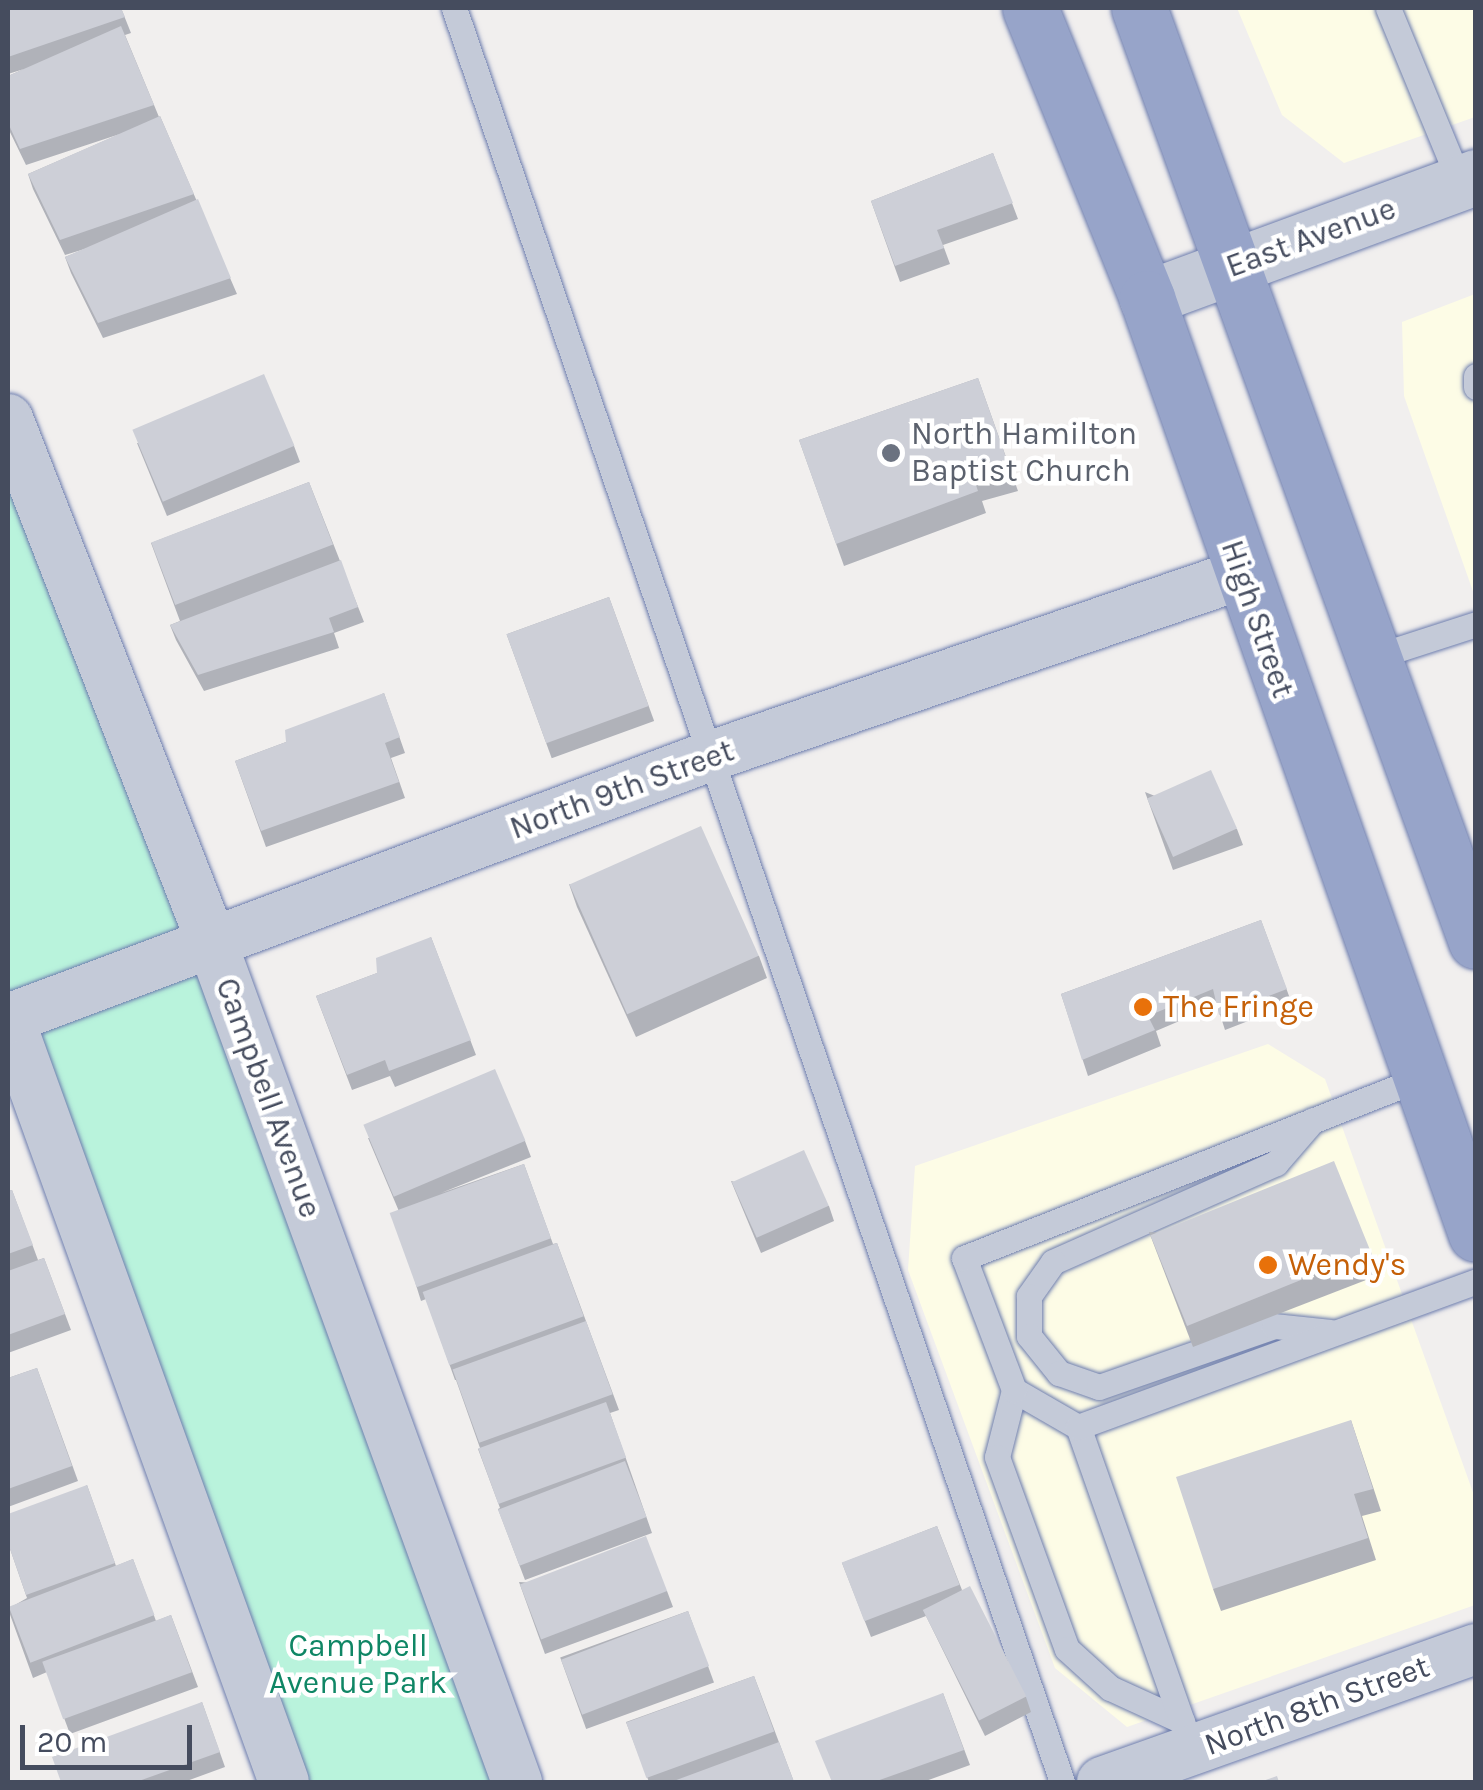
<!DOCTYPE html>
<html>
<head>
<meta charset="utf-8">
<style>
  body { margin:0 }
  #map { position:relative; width:1483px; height:1790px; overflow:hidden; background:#f1efee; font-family:Karla,sans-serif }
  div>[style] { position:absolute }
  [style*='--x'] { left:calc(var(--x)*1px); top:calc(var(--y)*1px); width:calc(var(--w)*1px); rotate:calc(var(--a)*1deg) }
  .commercial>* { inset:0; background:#fdfce6 }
  .green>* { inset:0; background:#b9f3dc }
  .roads { filter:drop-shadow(0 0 2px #6d7dae) drop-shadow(0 0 2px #6d7dae) }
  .service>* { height:25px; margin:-12.5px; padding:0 12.5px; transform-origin:12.5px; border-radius:12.5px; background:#c4cad8 }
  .minor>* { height:50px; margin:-25px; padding:0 25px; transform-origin:25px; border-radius:25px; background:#c4cad8 }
  .tertiary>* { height:55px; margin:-27.5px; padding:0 27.5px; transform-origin:27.5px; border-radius:27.5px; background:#c4cad8 }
  .trunk>* { height:55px; margin:-27.5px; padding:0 27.5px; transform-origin:27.5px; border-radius:27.5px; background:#97a4c9 }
  .wall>* { inset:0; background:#b0b2b9; transform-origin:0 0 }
  .building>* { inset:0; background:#cdcfd7; transform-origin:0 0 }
  .dots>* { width:28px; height:28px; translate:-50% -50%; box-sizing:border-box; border:5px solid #fff; border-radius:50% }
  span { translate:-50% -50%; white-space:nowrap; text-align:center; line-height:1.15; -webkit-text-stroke:9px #fff; paint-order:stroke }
  .street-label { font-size:32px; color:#454c5e }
  .worship-label { font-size:32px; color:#5b616d }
  .left { translate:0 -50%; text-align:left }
  .food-label { font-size:32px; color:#c56008 }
  .park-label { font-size:32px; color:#0f8665 }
  .frame { position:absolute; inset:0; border:10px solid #454c5e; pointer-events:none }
  .scale { position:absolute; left:20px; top:1725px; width:172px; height:45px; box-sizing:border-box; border:5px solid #454c5e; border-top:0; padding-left:12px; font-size:30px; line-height:35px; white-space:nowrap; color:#454c5e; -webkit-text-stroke:8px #fff; paint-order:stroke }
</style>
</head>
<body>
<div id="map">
  <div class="commercial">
    <i style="clip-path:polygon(1237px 8px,1475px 8px,1475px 117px,1344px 163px,1282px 115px)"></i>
    <i style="clip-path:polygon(1475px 294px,1475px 597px,1404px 396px,1402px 322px)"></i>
    <i style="clip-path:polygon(1268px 1044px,1325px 1079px,1475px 1498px,1475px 1605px,1127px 1727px,1055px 1668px,908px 1270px,915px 1166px)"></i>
  </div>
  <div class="green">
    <i style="clip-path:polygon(8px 419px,517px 1782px,284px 1782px,8px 1016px)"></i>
  </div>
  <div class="roads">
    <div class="service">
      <i style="--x:454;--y:8;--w:1875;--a:71.08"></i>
      <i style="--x:1388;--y:8;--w:189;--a:67.6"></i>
      <i style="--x:1476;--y:376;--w:11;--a:90"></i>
      <i style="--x:1371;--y:658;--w:110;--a:-17.9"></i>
      <i style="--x:1313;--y:1120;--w:57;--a:130.7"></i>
      <i style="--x:1276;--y:1163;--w:244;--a:156.1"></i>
      <i style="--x:1053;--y:1262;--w:42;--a:125.2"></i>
      <i style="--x:1029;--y:1296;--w:40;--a:90"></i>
      <i style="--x:1029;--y:1336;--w:48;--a:51"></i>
      <i style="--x:1059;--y:1373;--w:42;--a:19.3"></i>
      <i style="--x:1099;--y:1387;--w:185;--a:-19.2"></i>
      <i style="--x:1274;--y:1326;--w:56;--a:6.1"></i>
      <i style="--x:1014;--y:1390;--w:69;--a:104.2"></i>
      <i style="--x:997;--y:1457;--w:204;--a:70"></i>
      <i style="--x:1067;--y:1649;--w:58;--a:42.2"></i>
      <i style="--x:1110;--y:1688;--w:79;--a:24.6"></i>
      <i style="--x:1078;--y:1427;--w:74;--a:-150"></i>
      <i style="--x:1014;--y:1390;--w:141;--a:-110.7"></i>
      <i style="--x:964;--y:1258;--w:490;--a:-21.5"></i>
      <i style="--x:1192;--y:1750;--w:343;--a:-109.4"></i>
      <i style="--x:1078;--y:1427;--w:424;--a:-20.1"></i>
    </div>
    <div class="minor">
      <i style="--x:8;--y:419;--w:562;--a:68.73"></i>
      <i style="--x:212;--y:943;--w:893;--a:70.02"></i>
      <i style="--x:8;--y:1016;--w:814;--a:70.19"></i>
      <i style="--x:8;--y:1019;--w:744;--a:-20.53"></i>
      <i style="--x:705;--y:758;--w:568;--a:-18.91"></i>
      <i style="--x:1102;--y:1782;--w:397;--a:-19.6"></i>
    </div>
    <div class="tertiary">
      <i style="--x:1147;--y:298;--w:351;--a:-20.2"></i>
    </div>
    <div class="trunk">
      <i style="--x:1030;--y:8;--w:313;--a:68"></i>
      <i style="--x:1147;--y:298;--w:992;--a:70.63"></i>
      <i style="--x:1139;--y:8;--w:992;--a:70.14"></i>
    </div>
  </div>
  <div class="wall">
    <i style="clip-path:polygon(8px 8px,121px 8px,131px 33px,125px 35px,159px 117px,160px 116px,237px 294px,103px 338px,71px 273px,65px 257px,88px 248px,65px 255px,33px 189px,28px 174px,120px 134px,26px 165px,8px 128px,8px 76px,24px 69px,8px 74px)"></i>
    <i style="clip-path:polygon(993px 153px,1018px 219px,943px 245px,950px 264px,900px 282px,871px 201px)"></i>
    <i style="clip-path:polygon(978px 378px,1018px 491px,982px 501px,986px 513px,844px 566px,799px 440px)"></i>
    <i style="clip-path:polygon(137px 443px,294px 446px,300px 462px,167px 516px)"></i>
    <i style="clip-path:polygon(309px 482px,364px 622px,334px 633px,339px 648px,204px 691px,176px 640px,170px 625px,180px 621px,151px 543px)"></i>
    <i style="left:609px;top:597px;width:132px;height:109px;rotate:70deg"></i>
    <i style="clip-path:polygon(384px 693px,405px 753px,391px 758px,405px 798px,266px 847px,235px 761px,286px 742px)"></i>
    <i style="clip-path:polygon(1145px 792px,1237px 829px,1243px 845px,1173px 870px)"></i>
    <i style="clip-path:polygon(569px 884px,759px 956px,767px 978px,636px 1037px,577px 907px)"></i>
    <i style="clip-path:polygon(1261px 920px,1292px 1004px,1225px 1030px,1217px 1005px,1156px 1031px,1161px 1046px,1088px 1076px,1061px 994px)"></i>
    <i style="clip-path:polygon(431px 937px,476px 1055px,395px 1087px,390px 1076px,352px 1090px,316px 996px,377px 973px)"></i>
    <i style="clip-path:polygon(368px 1138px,525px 1141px,531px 1157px,441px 1193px,524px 1164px,553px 1244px,557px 1243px,619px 1410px,610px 1413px,652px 1533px,525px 1580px,498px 1509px,500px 1508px,478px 1449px,480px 1448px,456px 1380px,455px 1380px,426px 1299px,421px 1301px,416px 1285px,398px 1209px)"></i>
    <i style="clip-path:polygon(731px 1181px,829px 1206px,834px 1221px,761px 1253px)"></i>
    <i style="clip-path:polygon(12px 1190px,38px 1260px,44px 1258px,71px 1330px,8px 1353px,8px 1191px)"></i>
    <i style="clip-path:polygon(1149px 1232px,1371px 1252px,1379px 1275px,1193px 1347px)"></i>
    <i style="clip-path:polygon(37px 1368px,78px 1481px,8px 1507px,8px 1378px)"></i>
    <i style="clip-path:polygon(1351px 1420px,1381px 1511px,1362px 1516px,1376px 1560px,1221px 1611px,1213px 1589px)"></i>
    <i style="clip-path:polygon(87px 1485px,116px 1566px,133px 1559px,156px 1621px,171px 1615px,198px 1687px,70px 1734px,47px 1672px,33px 1678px,8px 1609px,27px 1598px,8px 1543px)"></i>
    <i style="clip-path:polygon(937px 1526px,962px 1590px,1026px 1697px,1031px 1712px,985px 1736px,926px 1616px,871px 1637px,842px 1563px)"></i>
    <i style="clip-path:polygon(519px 1582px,667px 1591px,673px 1607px,545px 1654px)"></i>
    <i style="left:688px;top:1611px;width:76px;height:136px;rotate:70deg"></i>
    <i style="clip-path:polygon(754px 1676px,794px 1782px,649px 1782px,626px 1722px)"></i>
    <i style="clip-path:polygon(943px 1693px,970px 1765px,923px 1782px,831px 1782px)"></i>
    <i style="clip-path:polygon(202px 1702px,225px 1767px,184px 1782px,61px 1782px)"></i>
  </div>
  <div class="building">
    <i style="clip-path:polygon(8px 8px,121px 8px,125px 17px,8px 57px)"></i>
    <i style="clip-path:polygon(121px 26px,154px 105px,20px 149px,8px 123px,8px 76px)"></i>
    <i style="clip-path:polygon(160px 116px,194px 194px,60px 240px,28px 174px)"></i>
    <i style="clip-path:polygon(993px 153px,1013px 203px,937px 230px,944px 248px,895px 266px,871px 201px)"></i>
    <i style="clip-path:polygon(198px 199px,231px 278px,98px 323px,65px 257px)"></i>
    <i style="left:264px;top:374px;width:78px;height:143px;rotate:67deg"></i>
    <i style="clip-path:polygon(978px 378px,1010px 469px,974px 479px,978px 491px,836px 544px,799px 440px)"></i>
    <i style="left:309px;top:482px;width:67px;height:169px;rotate:69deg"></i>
    <i style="clip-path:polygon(341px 560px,358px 607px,329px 618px,334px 632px,198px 675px,170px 625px)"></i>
    <i style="left:609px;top:597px;width:116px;height:109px;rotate:70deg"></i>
    <i style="clip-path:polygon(384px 693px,400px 737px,385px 743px,399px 782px,261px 831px,235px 761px,286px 742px,285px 730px)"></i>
    <i style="left:1211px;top:770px;width:64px;height:70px;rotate:66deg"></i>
    <i style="left:701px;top:826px;width:142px;height:144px;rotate:66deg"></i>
    <i style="clip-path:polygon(1261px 920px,1287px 989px,1219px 1015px,1213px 989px,1148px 1016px,1155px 1030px,1082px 1060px,1061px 994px)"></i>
    <i style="clip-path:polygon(431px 937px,471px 1040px,389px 1071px,385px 1060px,347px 1075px,316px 996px,377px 973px,376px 958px)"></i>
    <i style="left:495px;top:1069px;width:78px;height:143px;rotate:67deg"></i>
    <i style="left:804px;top:1150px;width:61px;height:79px;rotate:66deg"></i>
    <i style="left:1334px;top:1161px;width:98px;height:198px;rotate:68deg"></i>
    <i style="left:524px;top:1164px;width:79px;height:143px;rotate:70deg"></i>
    <i style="clip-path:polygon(12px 1190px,33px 1245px,8px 1254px,8px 1191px)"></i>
    <i style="left:557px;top:1243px;width:78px;height:143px;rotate:70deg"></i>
    <i style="clip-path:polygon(44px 1258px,65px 1314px,8px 1335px,8px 1271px)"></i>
    <i style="left:586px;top:1321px;width:78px;height:142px;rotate:70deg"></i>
    <i style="clip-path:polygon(37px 1368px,72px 1466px,8px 1489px,8px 1378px)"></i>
    <i style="left:606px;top:1402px;width:59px;height:136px;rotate:70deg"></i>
    <i style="clip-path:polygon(1351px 1420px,1373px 1489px,1354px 1494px,1368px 1538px,1213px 1589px,1176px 1477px)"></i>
    <i style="left:625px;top:1461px;width:60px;height:136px;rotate:69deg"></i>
    <i style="clip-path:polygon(87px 1485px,115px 1563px,26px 1595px,8px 1543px,8px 1514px)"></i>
    <i style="left:937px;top:1526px;width:63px;height:102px;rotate:69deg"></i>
    <i style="left:646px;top:1536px;width:59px;height:135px;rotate:69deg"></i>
    <i style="left:133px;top:1559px;width:60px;height:133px;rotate:69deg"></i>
    <i style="left:970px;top:1586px;width:124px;height:53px;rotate:63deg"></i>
    <i style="left:688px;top:1611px;width:59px;height:136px;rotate:69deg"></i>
    <i style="left:171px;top:1615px;width:61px;height:137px;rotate:70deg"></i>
    <i style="left:754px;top:1676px;width:59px;height:136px;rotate:70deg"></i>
    <i style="clip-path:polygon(943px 1693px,964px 1750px,874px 1782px,832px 1782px,815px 1741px)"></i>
    <i style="clip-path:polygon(202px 1702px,220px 1752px,136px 1782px,61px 1782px,52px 1757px)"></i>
    <i style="clip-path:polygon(779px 1742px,794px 1782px,671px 1782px)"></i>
    <i style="clip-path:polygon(1277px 1776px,1279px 1782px,1260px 1782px)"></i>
  </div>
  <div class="dots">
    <i style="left:891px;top:453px;background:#6b7280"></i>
    <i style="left:1143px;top:1007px;background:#e8710a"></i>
    <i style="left:1268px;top:1265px;background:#e8710a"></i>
  </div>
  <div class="street-label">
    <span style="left:1311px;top:238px;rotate:-20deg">East Avenue</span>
    <span style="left:1257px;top:619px;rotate:71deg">High Street</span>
    <span style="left:622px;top:790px;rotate:-20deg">North 9th Street</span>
    <span style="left:268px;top:1098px;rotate:70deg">Campbell Avenue</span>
    <span style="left:1317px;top:1706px;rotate:-20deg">North 8th Street</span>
  </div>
  <div class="worship-label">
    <span class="left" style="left:911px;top:453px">North Hamilton<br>Baptist Church</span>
  </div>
  <div class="food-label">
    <span class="left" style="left:1163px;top:1007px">The Fringe</span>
    <span class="left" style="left:1288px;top:1265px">Wendy's</span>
  </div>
  <div class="park-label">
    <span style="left:358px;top:1665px">Campbell<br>Avenue Park</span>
  </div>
  <div class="frame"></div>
  <div class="scale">20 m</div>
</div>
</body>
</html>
